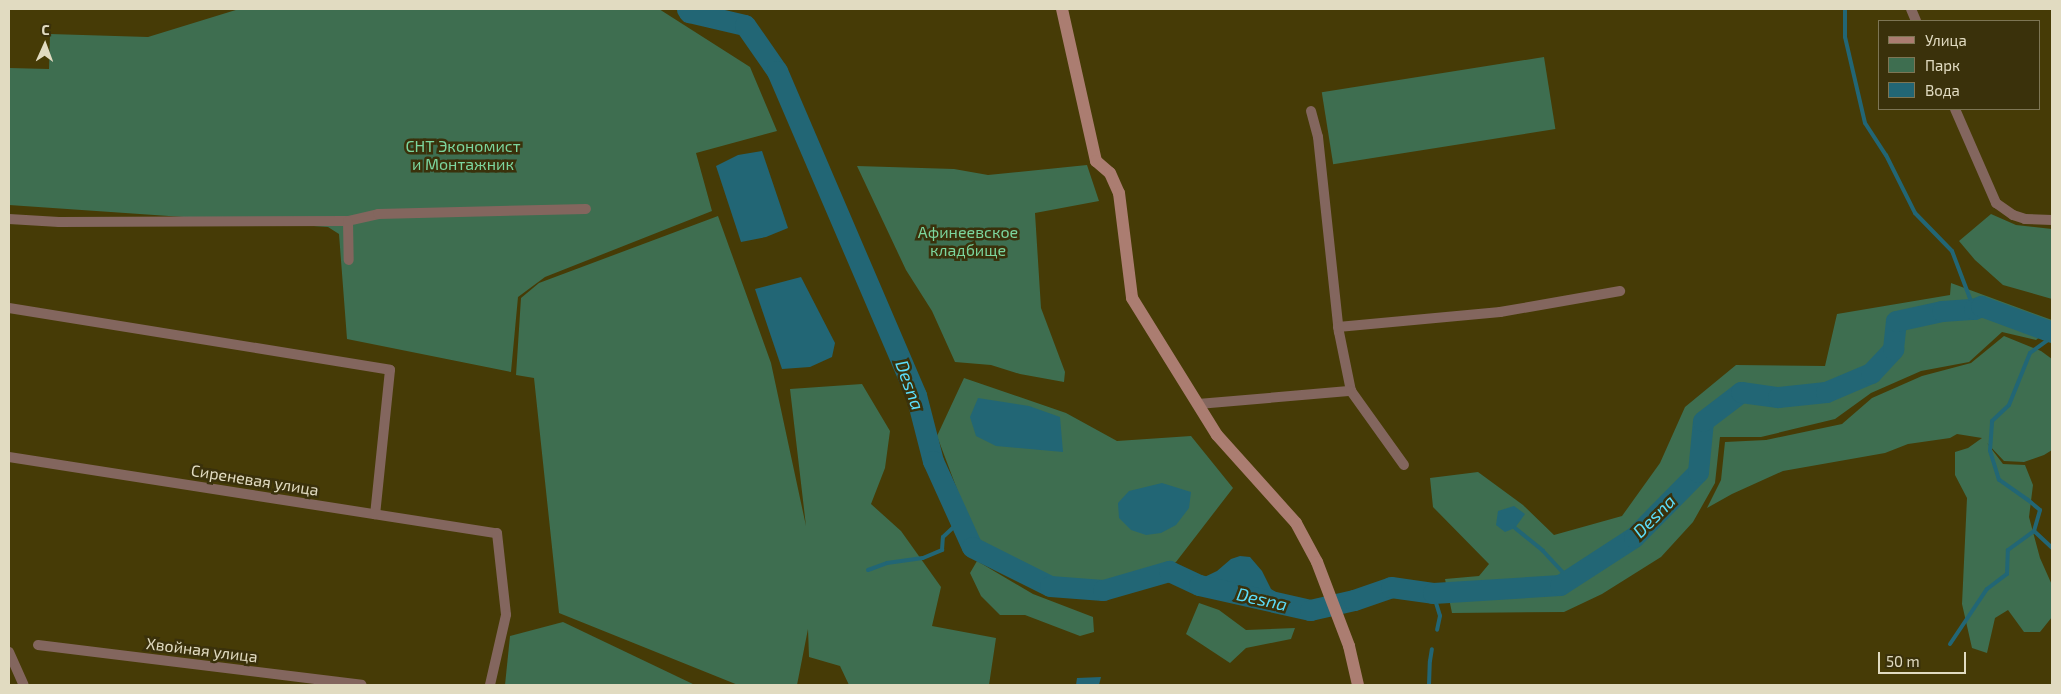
<!DOCTYPE html>
<html>
<head>
<meta charset="utf-8">
<style>
  body { margin:0 }
  #map { position:relative; width:2061px; height:694px; overflow:hidden; background:#463b06; font-family:"Exo 2",sans-serif }
  div>[style] { position:absolute }
  [style*='--x'] { left:calc(var(--x)*1px); top:calc(var(--y)*1px); width:calc(var(--w)*1px); rotate:calc(var(--a)*1deg) }
  .green>* { inset:0; background:#3e6e50; transform-origin:0 0 }
  .water>* { inset:0; background:#226675 }
  .stream>* { height:4px; margin:-2px; padding:0 2px; transform-origin:2px; border-radius:2px; background:#226675 }
  .river>* { height:21px; margin:-10.5px; padding:0 10.5px; transform-origin:10.5px; border-radius:10.5px; background:#226675 }
  .street>* { height:10px; margin:-5px; padding:0 5px; transform-origin:5px; border-radius:5px; background:#83665e }
  .secondary>* { height:12px; margin:-6px; padding:0 6px; transform-origin:6px; border-radius:6px; background:#ab7d71 }
  span { translate:-50% -50%; white-space:nowrap; text-align:center; line-height:1.15; -webkit-text-stroke:5px #3a310b; paint-order:stroke }
  .park-label { font-size:16px; color:#7cd69e }
  .street-label { font-size:16px; color:#e1dbc1 }
  .water-label { font-size:18px; color:#5cdcf9; font-style:italic }
  .frame { position:absolute; inset:0; border:10px solid #e1dbc1; pointer-events:none }
  .legend { position:absolute; left:1878px; top:20px; width:162px; height:90px; box-sizing:border-box; background:#3a310b; border:1px solid #7d7554; margin:0; padding:6px 9px; list-style:none; font-size:15px; color:#e1dbc1 }
  .legend li { display:flex; align-items:center; gap:10px; height:25px }
  .legend b { width:25px; border:1px solid #7d7554 }
  .north { position:absolute; left:20px; top:20px; width:50px; height:50px; -webkit-text-stroke:4px #3a310b; paint-order:stroke; rotate:2deg; font-size:14px; font-weight:700; line-height:20px; text-align:center; color:#e1dbc1 }
  .north::after { content:''; display:block; margin:auto; width:18px; height:22px; background:#e1dbc1; clip-path:polygon(50% 0,100% 100%,50% 72%,0 100%) }
  .scale { position:absolute; left:1878px; top:652px; width:88px; height:22px; box-sizing:border-box; border:2px solid #e1dbc1; border-top:0; padding-left:6px; font-size:15px; line-height:18px; white-space:nowrap; color:#e1dbc1; -webkit-text-stroke:4px #3a310b; paint-order:stroke }
</style>
</head>
<body>
<div id="map">
  <div class="green">
    <i style="clip-path:polygon(239px 9px,659px 9px,750px 67px,777px 131px,696px 153px,712px 211px,545px 277px,518px 297px,511px 372px,347px 339px,339px 234px,328px 227px,9px 205px,9px 68px,49px 69px,50px 34px,148px 37px)"></i>
    <i style="left:1544px;top:57px;width:73px;height:225px;rotate:81deg"></i>
    <i style="clip-path:polygon(1087px 165px,1099px 201px,1035px 213px,1041px 308px,1065px 372px,1064px 382px,1020px 374px,991px 365px,955px 362px,932px 311px,906px 270px,857px 166px,954px 169px,988px 175px)"></i>
    <i style="clip-path:polygon(1991px 214px,2016px 225px,2052px 229px,2052px 299px,2003px 285px,1975px 260px,1959px 241px)"></i>
    <i style="clip-path:polygon(718px 216px,771px 363px,806px 526px,790px 389px,862px 384px,890px 431px,885px 468px,871px 504px,901px 531px,941px 587px,932px 626px,996px 638px,989px 685px,849px 685px,840px 666px,809px 657px,808px 629px,797px 685px,738px 685px,559px 613px,534px 378px,516px 375px,521px 298px,539px 283px)"></i>
    <i style="clip-path:polygon(1951px 283px,2052px 320px,2052px 327px,2036px 340px,2002px 332px,1969px 362px,1921px 371px,1871px 393px,1835px 419px,1761px 437px,1720px 437px,1715px 483px,1693px 522px,1661px 557px,1602px 594px,1564px 612px,1452px 613px,1445px 579px,1479px 576px,1489px 564px,1433px 507px,1430px 478px,1478px 472px,1523px 505px,1554px 535px,1622px 516px,1660px 463px,1685px 407px,1736px 365px,1825px 366px,1837px 314px,1950px 295px)"></i>
    <i style="clip-path:polygon(2004px 336px,2041px 351px,2052px 359px,2052px 450px,2044px 455px,2024px 462px,2004px 461px,1987px 443px,2003px 464px,2025px 465px,2033px 485px,2029px 517px,2040px 558px,2052px 585px,2052px 617px,2040px 632px,2024px 632px,2008px 610px,1995px 618px,1987px 653px,1972px 648px,1962px 604px,1967px 498px,1955px 475px,1955px 452px,1968px 448px,1982px 438px,1957px 434px,1950px 438px,1908px 444px,1885px 453px,1783px 471px,1732px 494px,1707px 508px,1721px 480px,1725px 442px,1766px 440px,1842px 424px,1872px 398px,1922px 376px,1971px 363px)"></i>
    <i style="clip-path:polygon(964px 378px,1066px 413px,1117px 441px,1191px 436px,1233px 488px,1176px 562px,1100px 585px,1050px 580px,977px 542px,937px 436px)"></i>
    <i style="clip-path:polygon(977px 561px,1033px 594px,1093px 617px,1094px 632px,1080px 636px,1025px 615px,1000px 615px,981px 596px,970px 573px)"></i>
    <i style="clip-path:polygon(1199px 603px,1219px 610px,1246px 630px,1295px 628px,1291px 639px,1246px 648px,1230px 663px,1186px 634px)"></i>
    <i style="clip-path:polygon(563px 622px,695px 685px,505px 685px,510px 636px)"></i>
  </div>
  <div class="water">
    <i style="clip-path:polygon(762px 151px,788px 228px,766px 237px,741px 242px,716px 166px,738px 155px)"></i>
    <i style="clip-path:polygon(801px 277px,835px 343px,832px 357px,810px 367px,782px 369px,755px 289px)"></i>
    <i style="clip-path:polygon(978px 398px,1029px 406px,1060px 417px,1063px 452px,996px 446px,976px 436px,970px 417px)"></i>
    <i style="clip-path:polygon(1162px 483px,1191px 492px,1189px 508px,1176px 525px,1161px 533px,1146px 535px,1131px 530px,1119px 518px,1118px 503px,1129px 491px)"></i>
    <i style="clip-path:polygon(1514px 506px,1525px 514px,1515px 528px,1505px 532px,1496px 525px,1498px 511px)"></i>
    <i style="clip-path:polygon(1240px 556px,1250px 557px,1262px 571px,1271px 589px,1300px 607px,1199px 585px,1194px 582px,1217px 571px,1231px 559px)"></i>
    <i style="clip-path:polygon(1101px 677px,1099px 685px,1076px 685px,1077px 678px)"></i>
  </div>
  <div class="stream">
    <i style="--x:1845;--y:9;--w:28;--a:90"></i>
    <i style="--x:1845;--y:37;--w:88;--a:76.9"></i>
    <i style="--x:1865;--y:123;--w:38;--a:57"></i>
    <i style="--x:1886;--y:155;--w:65;--a:63.4"></i>
    <i style="--x:1915;--y:213;--w:53;--a:45.8"></i>
    <i style="--x:1952;--y:251;--w:62;--a:69.2"></i>
    <i style="--x:1515;--y:528;--w:36;--a:39"></i>
    <i style="--x:1543;--y:551;--w:38;--a:47"></i>
    <i style="--x:2034;--y:531;--w:25;--a:43"></i>
    <i style="--x:868;--y:570;--w:20;--a:-20"></i>
    <i style="--x:887;--y:563;--w:36;--a:-8"></i>
    <i style="--x:923;--y:558;--w:21;--a:-23"></i>
    <i style="--x:942;--y:550;--w:13;--a:-86"></i>
    <i style="--x:943;--y:537;--w:23;--a:-43"></i>
    <i style="--x:1433;--y:593;--w:24;--a:73"></i>
    <i style="--x:1440;--y:616;--w:14;--a:102"></i>
    <i style="--x:1950;--y:644;--w:66;--a:-56.1"></i>
    <i style="--x:1987;--y:589;--w:25;--a:-37"></i>
    <i style="--x:2007;--y:574;--w:24;--a:-88"></i>
    <i style="--x:2008;--y:550;--w:32;--a:-36"></i>
    <i style="--x:2034;--y:531;--w:22;--a:-74"></i>
    <i style="--x:2040;--y:510;--w:16;--a:-140"></i>
    <i style="--x:2028;--y:500;--w:35;--a:-145"></i>
    <i style="--x:1999;--y:480;--w:30;--a:-107"></i>
    <i style="--x:1990;--y:451;--w:30;--a:-86"></i>
    <i style="--x:1992;--y:421;--w:23;--a:-43"></i>
    <i style="--x:2009;--y:405;--w:56;--a:-68"></i>
    <i style="--x:2030;--y:353;--w:27;--a:-36"></i>
    <i style="--x:1429;--y:685;--w:24;--a:-88"></i>
    <i style="--x:1430;--y:661;--w:12;--a:-81"></i>
  </div>
  <div class="river">
    <i style="--x:687;--y:9;--w:4;--a:56"></i>
    <i style="--x:689;--y:12;--w:57;--a:13.1"></i>
    <i style="--x:745;--y:25;--w:56;--a:55.2"></i>
    <i style="--x:777;--y:71;--w:353;--a:66.8"></i>
    <i style="--x:916;--y:395;--w:68;--a:75.6"></i>
    <i style="--x:933;--y:461;--w:94;--a:65.6"></i>
    <i style="--x:972;--y:547;--w:87;--a:26.6"></i>
    <i style="--x:1050;--y:586;--w:53;--a:4.3"></i>
    <i style="--x:1103;--y:590;--w:69;--a:-16.1"></i>
    <i style="--x:1169;--y:571;--w:33;--a:25"></i>
    <i style="--x:1199;--y:585;--w:114;--a:12.7"></i>
    <i style="--x:1310;--y:610;--w:45;--a:-12.8"></i>
    <i style="--x:1354;--y:600;--w:39;--a:-19"></i>
    <i style="--x:1391;--y:587;--w:42;--a:8.1"></i>
    <i style="--x:1433;--y:593;--w:127;--a:-3.6"></i>
    <i style="--x:1560;--y:585;--w:88;--a:-33"></i>
    <i style="--x:1634;--y:537;--w:91;--a:-45.4"></i>
    <i style="--x:1698;--y:472;--w:51;--a:-84.4"></i>
    <i style="--x:1703;--y:421;--w:48;--a:-37.3"></i>
    <i style="--x:1741;--y:392;--w:37;--a:8"></i>
    <i style="--x:1778;--y:397;--w:48;--a:-5.9"></i>
    <i style="--x:1826;--y:392;--w:49;--a:-22.9"></i>
    <i style="--x:1871;--y:373;--w:33;--a:-47"></i>
    <i style="--x:1893;--y:349;--w:28;--a:-84"></i>
    <i style="--x:1896;--y:321;--w:47;--a:-12.3"></i>
    <i style="--x:1942;--y:311;--w:32;--a:-4"></i>
    <i style="--x:1974;--y:309;--w:8;--a:-23"></i>
    <i style="--x:1981;--y:306;--w:76;--a:20.1"></i>
  </div>
  <div class="street">
    <i style="--x:1911;--y:9;--w:13;--a:67"></i>
    <i style="--x:1955;--y:109;--w:103;--a:66.4"></i>
    <i style="--x:1996;--y:203;--w:21;--a:35"></i>
    <i style="--x:2013;--y:215;--w:13;--a:18"></i>
    <i style="--x:2025;--y:219;--w:27;--a:2"></i>
    <i style="--x:1311;--y:111;--w:27;--a:75"></i>
    <i style="--x:1318;--y:137;--w:196;--a:83.9"></i>
    <i style="--x:1339;--y:332;--w:60;--a:78.5"></i>
    <i style="--x:9;--y:219;--w:50;--a:3.4"></i>
    <i style="--x:59;--y:222;--w:289;--a:-0.2"></i>
    <i style="--x:348;--y:221;--w:31;--a:-13"></i>
    <i style="--x:378;--y:214;--w:208;--a:-1.4"></i>
    <i style="--x:348;--y:221;--w:39;--a:89"></i>
    <i style="--x:9;--y:308;--w:386;--a:9.2"></i>
    <i style="--x:390;--y:370;--w:145;--a:95.9"></i>
    <i style="--x:1338;--y:327;--w:163;--a:-5.3"></i>
    <i style="--x:1500;--y:312;--w:122;--a:-9.9"></i>
    <i style="--x:1198;--y:404;--w:154;--a:-4.9"></i>
    <i style="--x:1351;--y:391;--w:91;--a:54.4"></i>
    <i style="--x:9;--y:457;--w:494;--a:8.9"></i>
    <i style="--x:497;--y:533;--w:82;--a:83.7"></i>
    <i style="--x:506;--y:615;--w:72;--a:102.9"></i>
    <i style="--x:38;--y:645;--w:326;--a:7"></i>
    <i style="--x:9;--y:652;--w:36;--a:66"></i>
  </div>
  <div class="secondary">
    <i style="--x:1062;--y:9;--w:156;--a:77.4"></i>
    <i style="--x:1096;--y:161;--w:18;--a:41"></i>
    <i style="--x:1110;--y:173;--w:22;--a:66"></i>
    <i style="--x:1119;--y:193;--w:106;--a:82.9"></i>
    <i style="--x:1132;--y:298;--w:161;--a:58.2"></i>
    <i style="--x:1217;--y:435;--w:118;--a:48.1"></i>
    <i style="--x:1296;--y:523;--w:44;--a:61.7"></i>
    <i style="--x:1317;--y:562;--w:90;--a:69.1"></i>
    <i style="--x:1349;--y:646;--w:40;--a:77"></i>
  </div>
  <div class="park-label">
    <span style="left:463px;top:155px">СНТ Экономист<br>и Монтажник</span>
    <span style="left:968px;top:241px">Афинеевское<br>кладбище</span>
  </div>
  <div class="street-label">
    <span style="left:255px;top:480px;rotate:9deg">Сиреневая улица</span>
    <span style="left:202px;top:650px;rotate:7deg">Хвойная улица</span>
  </div>
  <div class="water-label">
    <span style="left:910px;top:385px;rotate:70deg">Desna</span>
    <span style="left:1654px;top:516px;rotate:-45deg">Desna</span>
    <span style="left:1262px;top:599px;rotate:13deg">Desna</span>
  </div>
  <div class="frame"></div>
  <ul class="legend">
  <li><b style="height:6px;background:#ab7d71"></b>Улица</li>
  <li><b style="height:14px;background:#3e6e50"></b>Парк</li>
  <li><b style="height:14px;background:#226675"></b>Вода</li>
  </ul>
  <div class="north">С</div>
  <div class="scale">50 m</div>
</div>
</body>
</html>
